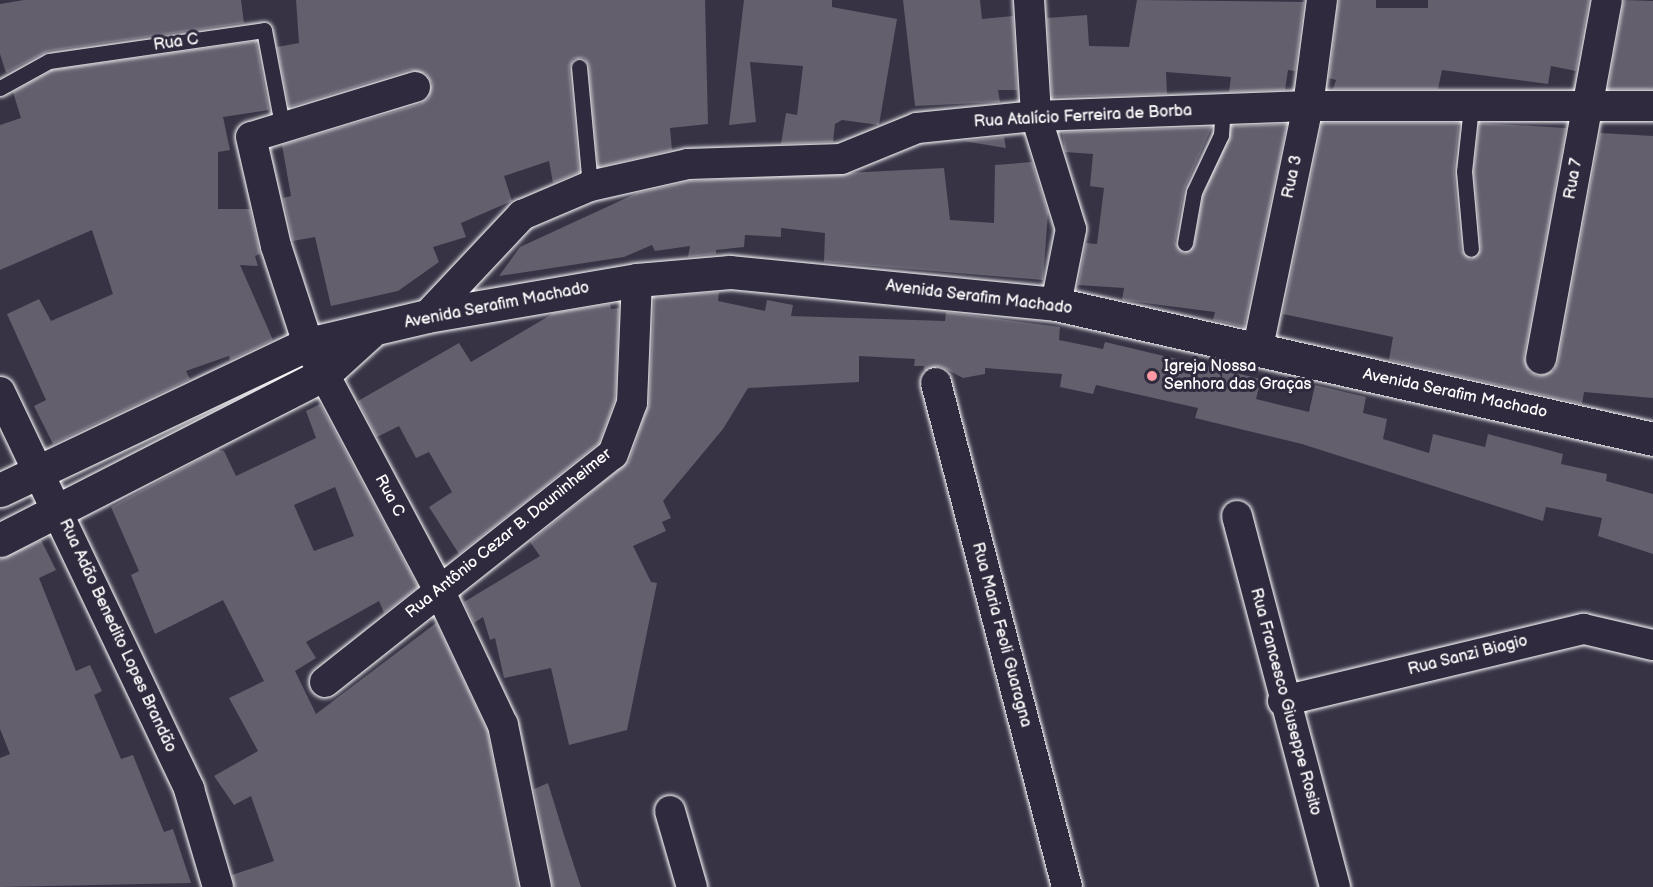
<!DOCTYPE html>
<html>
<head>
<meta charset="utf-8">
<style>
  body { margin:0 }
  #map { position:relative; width:1653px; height:887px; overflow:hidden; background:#373345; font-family:"Balsamiq Sans",sans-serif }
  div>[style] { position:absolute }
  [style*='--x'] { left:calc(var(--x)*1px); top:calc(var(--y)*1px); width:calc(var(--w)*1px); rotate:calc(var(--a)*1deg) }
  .building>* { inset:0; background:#635f6d }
  .roads { filter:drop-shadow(0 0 2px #fff) drop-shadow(0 0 2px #fff) }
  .service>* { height:15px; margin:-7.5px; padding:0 7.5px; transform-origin:7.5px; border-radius:7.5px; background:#2f2a3d }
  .minor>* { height:30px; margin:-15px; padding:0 15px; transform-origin:15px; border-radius:15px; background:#2f2a3d }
  .tertiary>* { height:33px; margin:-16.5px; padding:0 16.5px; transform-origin:16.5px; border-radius:16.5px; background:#2f2a3d }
  .dots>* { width:16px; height:16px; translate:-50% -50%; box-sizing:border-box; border:3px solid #2f2a3d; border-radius:50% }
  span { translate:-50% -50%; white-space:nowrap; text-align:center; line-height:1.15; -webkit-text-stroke:6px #2f2a3d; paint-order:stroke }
  .street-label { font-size:16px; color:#fff }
  .poi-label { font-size:16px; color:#fff }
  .left { translate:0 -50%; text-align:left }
</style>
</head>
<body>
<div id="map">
  <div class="building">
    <i style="clip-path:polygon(24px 0,241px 0,244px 23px,48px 51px,6px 73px,0 54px,0 4px)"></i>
    <i style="clip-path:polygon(296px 0,705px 0,708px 124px,670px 128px,672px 150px,598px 167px,589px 66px,584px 58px,574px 59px,569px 68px,579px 172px,553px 183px,549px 161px,504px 176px,512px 201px,461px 223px,466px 237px,433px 247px,439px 262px,398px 291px,331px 306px,315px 237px,293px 241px,283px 198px,291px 196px,282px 145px,420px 104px,428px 98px,432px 83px,426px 74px,410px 70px,289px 107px,277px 47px,299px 43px)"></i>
    <i style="clip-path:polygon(744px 0,832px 0,832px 7px,897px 19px,879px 125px,842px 120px,835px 124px,833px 142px,781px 144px,786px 113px,797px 115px,803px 66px,750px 62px,756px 122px,729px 125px)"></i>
    <i style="clip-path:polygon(903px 0,980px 0,982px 19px,1013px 16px,1017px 90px,998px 90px,1000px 102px,915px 106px)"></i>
    <i style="clip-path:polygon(1137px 0,1304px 2px,1295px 71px,1288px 70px,1285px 90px,1229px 92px,1231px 77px,1166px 72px,1167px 94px,1052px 97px,1047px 18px,1087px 15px,1089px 46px,1129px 47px)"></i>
    <i style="clip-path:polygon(1339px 0,1376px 0,1376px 8px,1428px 8px,1428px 0,1589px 0,1576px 71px,1551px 66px,1548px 84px,1442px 70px,1438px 89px,1333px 89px,1336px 80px,1329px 78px)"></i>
    <i style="clip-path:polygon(1624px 0,1653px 1px,1653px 89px,1608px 89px)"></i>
    <i style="clip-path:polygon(256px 41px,269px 110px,223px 117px,230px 150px,218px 152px,218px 209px,250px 209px,260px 254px,255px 256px,258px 266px,240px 265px,273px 340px,230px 360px,229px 356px,186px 371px,190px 379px,53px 444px,34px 406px,46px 400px,7px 314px,39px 299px,51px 321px,113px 294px,92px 230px,0 270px,0 125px,21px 118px,13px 92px,52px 70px)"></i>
    <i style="clip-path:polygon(1322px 123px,1459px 123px,1454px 172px,1461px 250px,1471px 259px,1481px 249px,1474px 171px,1479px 123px,1566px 128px,1524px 356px,1529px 372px,1538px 376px,1554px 371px,1558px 362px,1600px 133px,1653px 136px,1653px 398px,1584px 392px,1582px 404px,1389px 360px,1393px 337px,1283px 314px)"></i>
    <i style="clip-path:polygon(1287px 124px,1244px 327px,1213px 320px,1215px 312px,1122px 300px,1124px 288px,1078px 285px,1086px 243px,1097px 244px,1104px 188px,1090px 186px,1093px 154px,1065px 152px,1062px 132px,1212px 127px,1184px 190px,1175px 242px,1184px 253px,1194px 245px,1203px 195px,1231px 126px)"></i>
    <i style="clip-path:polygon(1004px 137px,1006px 148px,963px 141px)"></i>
    <i style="clip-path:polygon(1032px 162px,1048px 213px,1043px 280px,824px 262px,825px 233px,781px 228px,781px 237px,745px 235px,744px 247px,716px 250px,716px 254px,688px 257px,690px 246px,655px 251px,652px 245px,624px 257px,499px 276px,520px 247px,637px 193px,690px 181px,944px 168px,950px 220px,994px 223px,995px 165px)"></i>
    <i style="clip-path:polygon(719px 292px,718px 301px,765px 311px,767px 300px,793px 305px,791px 316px,945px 321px,946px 312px,1060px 327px,1059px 340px,1103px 349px,1105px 342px,1261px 379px,1256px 399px,1309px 412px,1315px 385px,1366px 397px,1363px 413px,1387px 419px,1383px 439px,1429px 453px,1433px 434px,1485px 447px,1488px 434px,1563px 454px,1561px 464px,1607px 474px,1606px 481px,1653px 494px,1653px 554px,1598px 536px,1602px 518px,1546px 507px,1543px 521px,1302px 444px,1195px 418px,1198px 408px,1096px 385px,1093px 394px,1060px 387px,1062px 374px,985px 368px,985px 374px,963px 378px,940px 366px,924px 371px,924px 366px,914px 366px,915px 359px,859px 356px,859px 382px,748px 388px,723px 429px,663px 501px,671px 518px,662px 522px,666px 531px,633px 546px,651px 582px,657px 583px,627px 730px,569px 745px,551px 668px,504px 678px,495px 638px,490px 640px,483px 617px,474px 623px,464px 602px,540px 556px,530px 542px,629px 461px,649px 404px,654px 297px)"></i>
    <i style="clip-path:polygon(610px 304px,611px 309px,619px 308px,615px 400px,599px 443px,459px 554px,429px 507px,452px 492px,429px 452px,416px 458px,399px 426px,377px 437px,358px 401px,459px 343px,471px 362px,554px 313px)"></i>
    <i style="clip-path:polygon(evenodd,320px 404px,418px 587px,384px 613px,379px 601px,306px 642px,316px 658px,295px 671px,316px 714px,436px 623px,487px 730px,518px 887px,235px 887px,232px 875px,274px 861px,251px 796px,234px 805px,214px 776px,258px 751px,229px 698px,264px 681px,223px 600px,155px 634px,131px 575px,139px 571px,111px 507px,217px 450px,224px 451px,236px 476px,316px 438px,306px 411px,320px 404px,335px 487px,354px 536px,314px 551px,294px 505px,335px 487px)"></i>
    <i style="clip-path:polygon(41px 540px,56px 570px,39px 578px,76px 671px,90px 665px,102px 691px,94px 695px,121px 759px,133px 755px,164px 832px,173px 829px,191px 883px,0 887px,0 758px,10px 754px,0 729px,0 559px)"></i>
    <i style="clip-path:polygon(548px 783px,564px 835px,581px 887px,553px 887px,534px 789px)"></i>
  </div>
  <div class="roads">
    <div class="service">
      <i style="--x:579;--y:67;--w:120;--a:84.7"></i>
      <i style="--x:0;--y:88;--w:56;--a:-28.9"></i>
      <i style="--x:49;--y:61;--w:217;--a:-8.2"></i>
      <i style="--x:264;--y:30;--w:96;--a:79.2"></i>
      <i style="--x:1471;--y:107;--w:64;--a:96.2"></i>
      <i style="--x:1464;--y:171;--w:78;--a:84.9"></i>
      <i style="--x:1185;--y:243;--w:52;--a:-80"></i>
      <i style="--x:1194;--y:192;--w:63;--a:-64.7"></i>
      <i style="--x:1221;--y:135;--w:26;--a:-86"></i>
    </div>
    <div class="minor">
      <i style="--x:1029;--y:0;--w:116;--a:86.5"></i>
      <i style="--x:1036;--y:116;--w:118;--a:72.8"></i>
      <i style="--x:1071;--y:229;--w:76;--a:101.3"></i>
      <i style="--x:415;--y:87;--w:171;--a:163"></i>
      <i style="--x:251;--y:137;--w:112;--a:77.1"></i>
      <i style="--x:276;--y:246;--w:103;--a:71.9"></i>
      <i style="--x:308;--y:344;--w:281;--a:62"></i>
      <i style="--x:440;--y:592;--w:147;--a:64.7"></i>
      <i style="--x:503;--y:725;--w:165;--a:78.5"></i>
      <i style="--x:427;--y:316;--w:139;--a:-46.8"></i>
      <i style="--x:522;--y:215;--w:74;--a:-23.1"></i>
      <i style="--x:590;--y:186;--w:100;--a:-12.7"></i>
      <i style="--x:688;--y:164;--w:153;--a:-1.9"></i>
      <i style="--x:841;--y:159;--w:82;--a:-22.2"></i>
      <i style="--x:917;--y:128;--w:120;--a:-5.8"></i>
      <i style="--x:1036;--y:116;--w:272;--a:-2.1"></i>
      <i style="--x:1308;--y:106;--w:345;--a:0"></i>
      <i style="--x:1257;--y:352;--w:251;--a:-78.3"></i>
      <i style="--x:1308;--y:106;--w:107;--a:-82.5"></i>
      <i style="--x:1541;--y:359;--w:365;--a:-79.6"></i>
      <i style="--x:936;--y:383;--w:521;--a:75.43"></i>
      <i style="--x:0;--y:392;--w:440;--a:64.5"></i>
      <i style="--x:189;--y:789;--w:102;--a:73.5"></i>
      <i style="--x:1237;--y:516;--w:384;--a:75.2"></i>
      <i style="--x:325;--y:682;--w:367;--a:-38.4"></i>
      <i style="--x:613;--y:454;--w:54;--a:-69.6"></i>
      <i style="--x:632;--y:403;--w:123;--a:-87.7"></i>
      <i style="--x:1283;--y:701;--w:309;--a:-13.5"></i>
      <i style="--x:1584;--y:629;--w:71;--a:13.1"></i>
      <i style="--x:670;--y:811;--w:79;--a:73.9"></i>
    </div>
    <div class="tertiary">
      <i style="--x:0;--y:490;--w:341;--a:-25.4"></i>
      <i style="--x:308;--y:344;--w:122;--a:-13.2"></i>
      <i style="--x:427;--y:316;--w:213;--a:-9.7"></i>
      <i style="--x:637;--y:280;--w:93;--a:-4.9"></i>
      <i style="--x:730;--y:272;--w:328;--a:5.6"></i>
      <i style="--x:1056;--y:304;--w:612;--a:12.74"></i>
      <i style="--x:0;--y:540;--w:364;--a:-27.1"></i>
      <i style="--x:324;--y:374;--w:61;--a:-42.3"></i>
    </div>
  </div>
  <div class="dots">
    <i style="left:1152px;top:376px;background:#ff9aa2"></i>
  </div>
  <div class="street-label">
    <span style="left:176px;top:43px;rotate:-8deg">Rua C</span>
    <span style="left:1083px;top:117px;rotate:-3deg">Rua Atalício Ferreira de Borba</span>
    <span style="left:1293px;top:177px;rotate:-78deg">Rua 3</span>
    <span style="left:1574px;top:179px;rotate:-80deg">Rua 7</span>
    <span style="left:979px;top:298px;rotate:7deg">Avenida Serafim Machado</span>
    <span style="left:497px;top:306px;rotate:-11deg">Avenida Serafim Machado</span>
    <span style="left:1455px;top:394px;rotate:12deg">Avenida Serafim Machado</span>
    <span style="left:389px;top:496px;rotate:62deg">Rua C</span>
    <span style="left:509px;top:534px;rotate:-39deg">Rua Antônio Cezar B. Dauninheimer</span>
    <span style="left:1001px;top:635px;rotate:75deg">Rua Maria Feoli Guaragna</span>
    <span style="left:117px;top:636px;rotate:65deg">Rua Adão Benedito Lopes Brandão</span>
    <span style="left:1468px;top:656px;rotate:-14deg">Rua Sanzi Biagio</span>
    <span style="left:1285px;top:702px;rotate:75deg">Rua Francesco Giuseppe Rosito</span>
  </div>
  <div class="poi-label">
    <span class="left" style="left:1164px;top:376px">Igreja Nossa<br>Senhora das Graças</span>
  </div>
</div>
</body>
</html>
